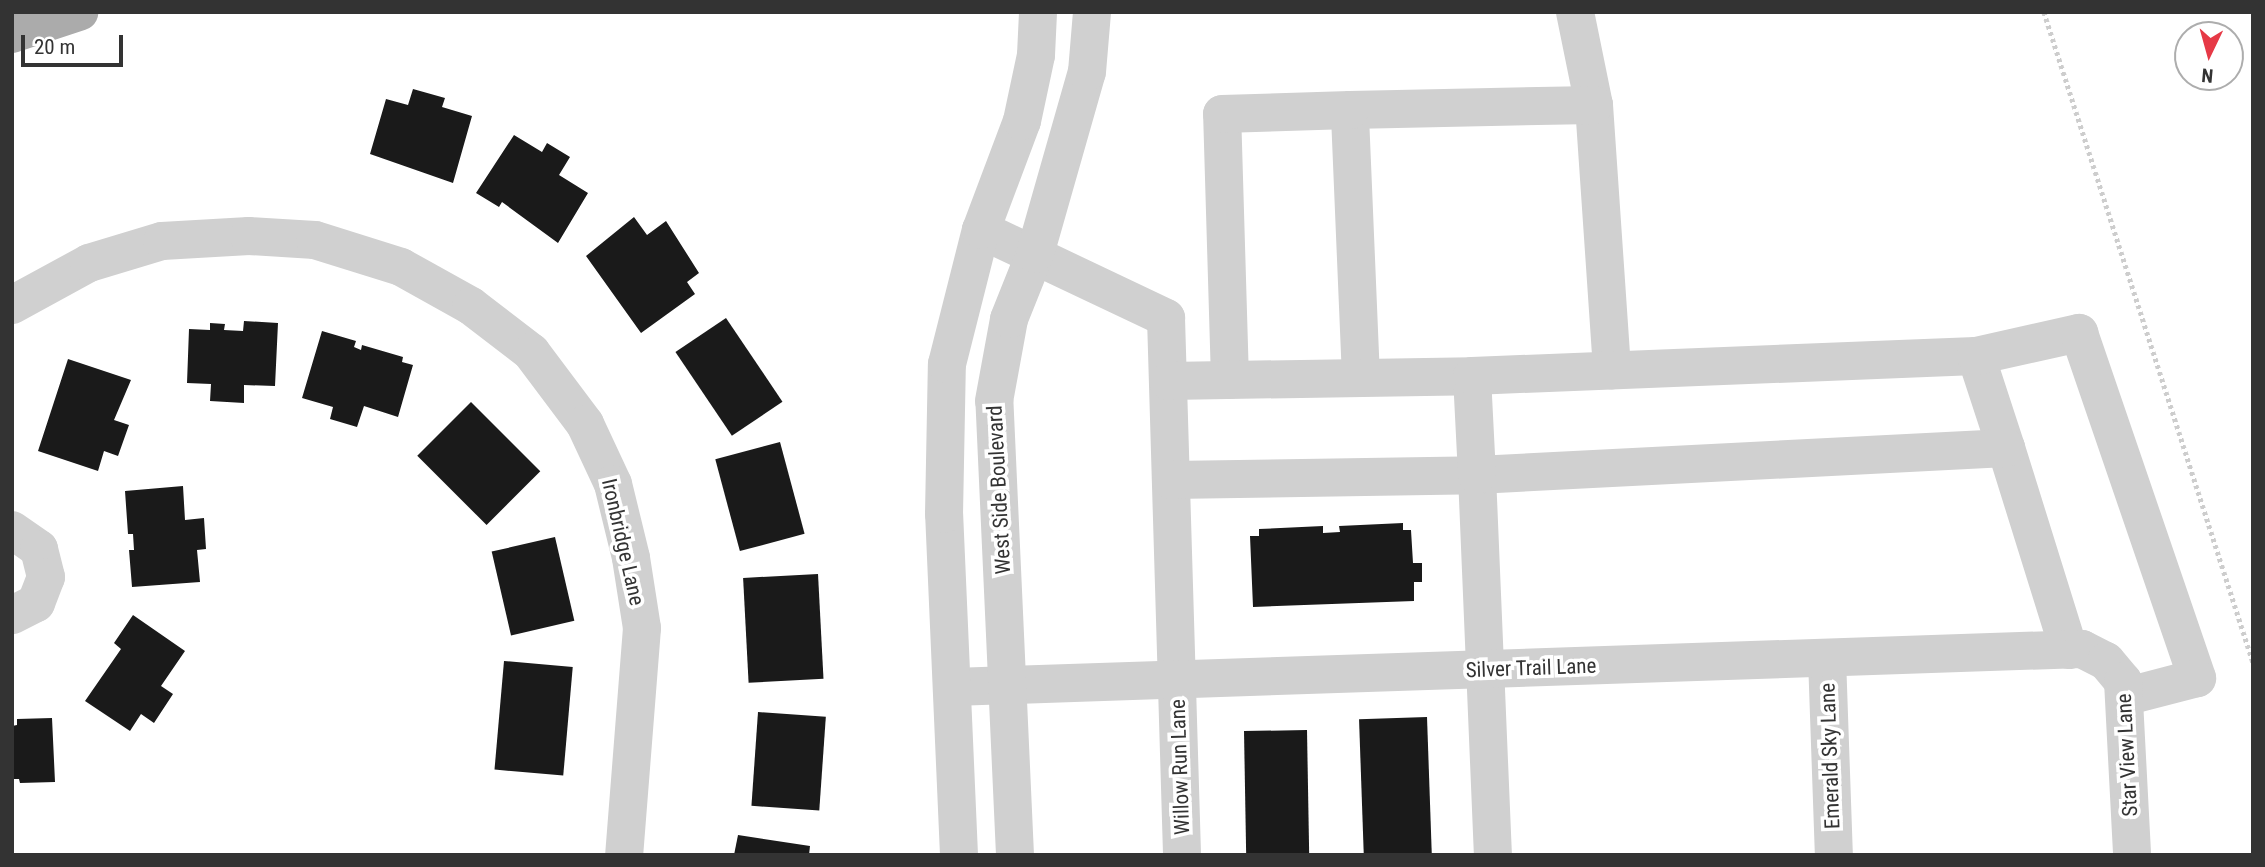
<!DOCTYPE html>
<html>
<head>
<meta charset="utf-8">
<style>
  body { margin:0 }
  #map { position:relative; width:2265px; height:867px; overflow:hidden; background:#fff; font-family:"Roboto Condensed",sans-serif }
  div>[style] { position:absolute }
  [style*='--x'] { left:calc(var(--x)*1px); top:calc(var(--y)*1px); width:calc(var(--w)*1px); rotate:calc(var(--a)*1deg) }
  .building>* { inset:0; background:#1a1a1a; transform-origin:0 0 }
  .path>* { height:4.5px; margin-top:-2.25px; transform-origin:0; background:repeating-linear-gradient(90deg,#cdcdcd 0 3.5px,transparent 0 7px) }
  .minor>* { height:38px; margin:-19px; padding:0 19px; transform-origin:19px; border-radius:19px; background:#d0d0d0 }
  .major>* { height:38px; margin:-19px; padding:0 19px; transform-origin:19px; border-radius:19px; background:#ababab }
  span { translate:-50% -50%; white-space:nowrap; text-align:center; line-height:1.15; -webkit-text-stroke:7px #fff; paint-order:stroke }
  .street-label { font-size:21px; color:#333 }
  .frame { position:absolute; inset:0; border:14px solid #333; pointer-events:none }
  .north { position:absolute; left:2174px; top:21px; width:70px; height:70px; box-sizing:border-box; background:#fff; border:2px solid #adadad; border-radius:50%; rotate:185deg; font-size:19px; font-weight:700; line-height:28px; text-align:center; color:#333 }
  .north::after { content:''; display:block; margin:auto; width:24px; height:32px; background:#e63946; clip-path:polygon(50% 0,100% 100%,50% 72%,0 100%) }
  .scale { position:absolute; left:21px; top:35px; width:102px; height:32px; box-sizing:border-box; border:4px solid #333; border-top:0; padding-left:9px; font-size:21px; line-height:24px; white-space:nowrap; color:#333; -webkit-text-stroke:5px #fff; paint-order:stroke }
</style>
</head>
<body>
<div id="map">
  <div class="building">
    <i style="clip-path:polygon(413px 89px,445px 98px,442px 107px,472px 116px,453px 183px,370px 154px,386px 99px,408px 105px)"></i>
    <i style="clip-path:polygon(514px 135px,542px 152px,547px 143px,570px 157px,559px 175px,588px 193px,558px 243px,502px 202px,499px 207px,476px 193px)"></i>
    <i style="clip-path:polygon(634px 217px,647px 235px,666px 221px,699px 273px,687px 282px,695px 294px,641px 333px,586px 256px)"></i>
    <i style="left:726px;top:318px;width:101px;height:61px;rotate:56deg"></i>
    <i style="clip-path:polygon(244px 321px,278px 323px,275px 386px,244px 385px,244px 403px,210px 401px,211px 384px,187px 383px,189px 329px,210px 330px,210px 323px,225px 324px,224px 330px,243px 331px)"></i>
    <i style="clip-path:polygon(322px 331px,356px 341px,354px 347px,361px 350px,362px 345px,403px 357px,402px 362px,413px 365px,398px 417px,364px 406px,357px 427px,330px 419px,333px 407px,302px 398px)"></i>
    <i style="clip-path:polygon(68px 359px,131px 380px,114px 420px,129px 425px,118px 456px,104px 451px,98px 471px,38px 451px)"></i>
    <i style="left:471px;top:402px;width:98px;height:76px;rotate:45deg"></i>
    <i style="left:780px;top:442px;width:95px;height:67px;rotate:75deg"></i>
    <i style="clip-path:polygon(183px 486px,185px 520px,204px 518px,206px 549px,197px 550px,200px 582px,132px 587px,129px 550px,134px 550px,133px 534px,128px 534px,125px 491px)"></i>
    <i style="clip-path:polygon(1403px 523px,1403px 530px,1411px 530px,1413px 563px,1422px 563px,1422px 582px,1414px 582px,1414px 601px,1253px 607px,1250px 536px,1259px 536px,1259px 529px,1323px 526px,1323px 533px,1340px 532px,1339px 526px)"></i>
    <i style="left:555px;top:537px;width:86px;height:65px;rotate:77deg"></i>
    <i style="left:818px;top:574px;width:105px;height:75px;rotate:87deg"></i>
    <i style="clip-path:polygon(133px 615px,185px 651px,161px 686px,173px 694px,154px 723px,141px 714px,130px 731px,85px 701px,121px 649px,114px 643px)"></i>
    <i style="left:504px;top:661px;width:69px;height:109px;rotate:5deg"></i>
    <i style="left:758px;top:712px;width:68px;height:94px;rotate:4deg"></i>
    <i style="left:1427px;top:717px;width:138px;height:68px;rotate:88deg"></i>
    <i style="clip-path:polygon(52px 718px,55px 782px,20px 783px,19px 779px,12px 779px,12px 726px,17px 725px,17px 719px)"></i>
    <i style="left:1307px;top:730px;width:125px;height:63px;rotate:89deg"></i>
    <i style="clip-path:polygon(738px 835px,810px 846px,809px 855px,734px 855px)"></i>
  </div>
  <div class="path">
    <i style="--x:2044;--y:12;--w:683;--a:72.18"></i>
  </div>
  <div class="minor">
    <i style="--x:1575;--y:12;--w:95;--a:78.5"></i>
    <i style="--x:1594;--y:105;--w:266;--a:86.1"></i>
    <i style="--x:981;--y:230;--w:205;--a:25.4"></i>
    <i style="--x:1166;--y:318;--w:537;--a:88.29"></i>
    <i style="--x:12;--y:305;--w:88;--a:-28.6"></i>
    <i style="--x:89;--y:263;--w:76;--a:-16.8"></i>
    <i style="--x:162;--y:241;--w:87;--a:-3.3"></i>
    <i style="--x:249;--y:236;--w:66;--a:3.5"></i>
    <i style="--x:315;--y:240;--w:90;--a:17.4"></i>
    <i style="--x:401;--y:267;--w:80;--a:29.1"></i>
    <i style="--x:471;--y:306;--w:76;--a:37.5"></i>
    <i style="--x:531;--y:352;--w:90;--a:53.1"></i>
    <i style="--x:585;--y:424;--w:66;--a:65"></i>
    <i style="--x:613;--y:484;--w:76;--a:76.3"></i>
    <i style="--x:631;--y:558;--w:71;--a:81.1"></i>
    <i style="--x:642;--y:628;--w:228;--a:94.5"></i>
    <i style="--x:1976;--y:356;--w:97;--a:71.9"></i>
    <i style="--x:1361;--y:378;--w:268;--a:-92.4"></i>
    <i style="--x:1350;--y:110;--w:244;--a:-1.2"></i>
    <i style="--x:1230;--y:380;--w:266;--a:-91.7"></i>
    <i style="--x:1222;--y:114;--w:128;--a:-1.8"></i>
    <i style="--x:1168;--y:381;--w:304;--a:-0.9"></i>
    <i style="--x:1171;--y:480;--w:306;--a:-0.9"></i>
    <i style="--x:1477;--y:475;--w:380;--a:87.6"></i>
    <i style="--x:12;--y:530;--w:33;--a:35"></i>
    <i style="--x:39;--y:549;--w:29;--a:76"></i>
    <i style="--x:46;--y:577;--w:28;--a:111"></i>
    <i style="--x:36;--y:603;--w:27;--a:153"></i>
    <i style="--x:2069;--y:650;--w:212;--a:-107.3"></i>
    <i style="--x:2006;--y:448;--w:530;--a:177.08"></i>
    <i style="--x:1477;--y:475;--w:99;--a:-92.9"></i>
    <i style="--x:1472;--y:376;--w:504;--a:-2.27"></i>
    <i style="--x:1976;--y:356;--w:106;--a:-12.6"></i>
    <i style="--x:2079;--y:333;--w:365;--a:71.1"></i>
    <i style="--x:2197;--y:678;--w:75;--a:165.4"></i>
    <i style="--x:1827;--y:658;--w:197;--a:88"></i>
    <i style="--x:953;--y:687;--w:1130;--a:-1.93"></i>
    <i style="--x:2082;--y:649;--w:27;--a:27"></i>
    <i style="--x:2106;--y:661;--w:26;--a:50"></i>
    <i style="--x:2123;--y:681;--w:174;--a:87"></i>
    <i style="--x:959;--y:855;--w:341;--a:-92.5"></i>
    <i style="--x:944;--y:514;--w:150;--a:-88.9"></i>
    <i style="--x:947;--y:364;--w:138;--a:-75.8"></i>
    <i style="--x:981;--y:230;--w:116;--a:-69.4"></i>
    <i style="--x:1022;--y:121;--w:67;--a:-78"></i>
    <i style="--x:1036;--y:55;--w:43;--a:-87.3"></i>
    <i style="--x:1015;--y:855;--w:454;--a:-92.6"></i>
    <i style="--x:994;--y:401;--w:83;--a:-79.6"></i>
    <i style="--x:1009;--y:319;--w:70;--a:-68.2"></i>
    <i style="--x:1035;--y:254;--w:189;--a:-74.1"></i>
    <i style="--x:1087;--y:72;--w:60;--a:-85.2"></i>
  </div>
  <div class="major">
    <i style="--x:12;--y:34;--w:71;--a:-18.2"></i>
  </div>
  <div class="street-label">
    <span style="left:999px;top:490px;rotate:-93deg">West Side Boulevard</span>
    <span style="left:623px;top:542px;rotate:77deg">Ironbridge Lane</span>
    <span style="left:1531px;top:668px;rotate:-2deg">Silver Trail Lane</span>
    <span style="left:2127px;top:755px;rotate:-93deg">Star View Lane</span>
    <span style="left:1830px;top:756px;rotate:-92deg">Emerald Sky Lane</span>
    <span style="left:1180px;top:767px;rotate:-92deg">Willow Run Lane</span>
  </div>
  <div class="frame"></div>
  <div class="north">N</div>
  <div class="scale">20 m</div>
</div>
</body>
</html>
